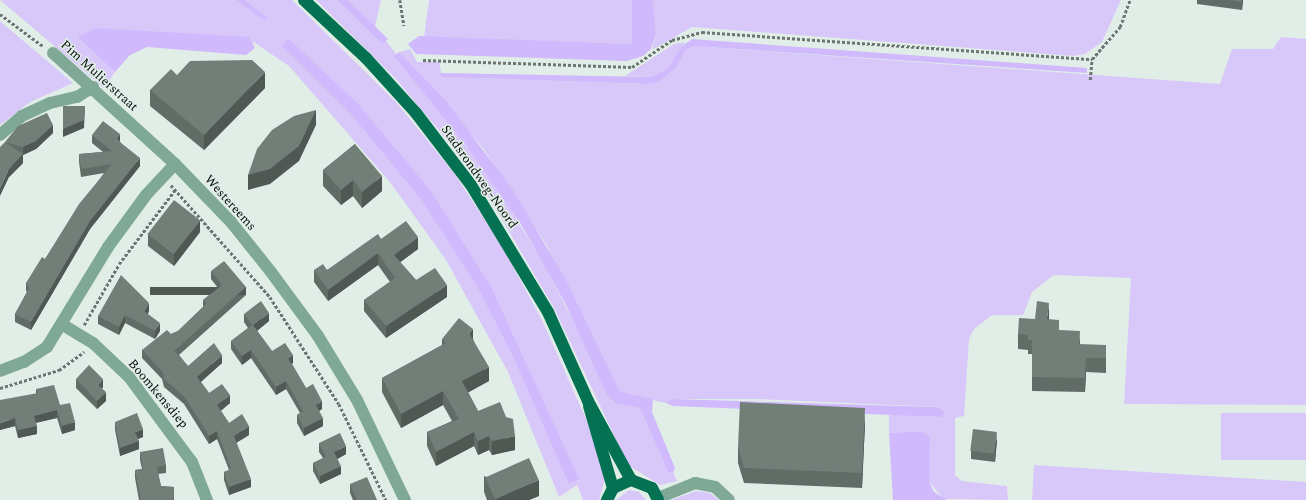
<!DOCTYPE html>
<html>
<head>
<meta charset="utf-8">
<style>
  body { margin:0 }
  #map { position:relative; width:1306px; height:500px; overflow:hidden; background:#e1eee8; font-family:Spectral,serif }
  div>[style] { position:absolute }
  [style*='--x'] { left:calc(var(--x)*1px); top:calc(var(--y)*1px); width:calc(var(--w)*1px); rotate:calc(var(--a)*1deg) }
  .green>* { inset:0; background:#d8c8f9; transform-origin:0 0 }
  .water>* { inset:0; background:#d0b9fc }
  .path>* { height:2.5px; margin-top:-1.25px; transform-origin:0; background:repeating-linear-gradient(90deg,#6c7571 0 3px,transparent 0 5px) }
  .minor>* { height:12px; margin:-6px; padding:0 6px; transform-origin:6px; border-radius:6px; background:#7fa996 }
  .major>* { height:12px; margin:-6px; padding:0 6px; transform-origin:6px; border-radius:6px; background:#037152 }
  .wall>* { inset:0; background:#626c67 }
  .shaded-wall>* { inset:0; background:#505854; transform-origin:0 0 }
  .building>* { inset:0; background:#727e78; transform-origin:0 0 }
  span { translate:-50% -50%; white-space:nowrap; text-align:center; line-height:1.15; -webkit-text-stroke:3px #e1eee8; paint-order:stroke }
  .street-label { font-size:13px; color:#080d0b }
</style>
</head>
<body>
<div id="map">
  <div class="green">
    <i style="clip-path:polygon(0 0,292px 0,396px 102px,454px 173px,501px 245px,542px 320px,590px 428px,605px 479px,599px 500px,583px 500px,577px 485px,559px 497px,508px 372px,446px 260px,390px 182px,289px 66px,255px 43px,95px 28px,77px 37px,115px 72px,104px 88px)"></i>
    <i style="clip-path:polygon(316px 0,337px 0,383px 43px,386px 41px,466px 145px,495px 184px,542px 261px,592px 357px,607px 395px,615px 403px,640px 408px,668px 472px,673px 472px,677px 481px,660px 485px,628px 465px,554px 308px,490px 199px,458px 153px,395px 78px)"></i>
    <i style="clip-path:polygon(348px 0,381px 0,375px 27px)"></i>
    <i style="clip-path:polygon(429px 0,632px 0,633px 44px,424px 37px)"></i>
    <i style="clip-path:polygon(653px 0,1121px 0,1102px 42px,1085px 54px,1073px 56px,692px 27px,652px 50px,656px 34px)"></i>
    <i style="clip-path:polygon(0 21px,73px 83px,30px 102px,0 125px)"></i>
    <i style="clip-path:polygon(1281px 37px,1306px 39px,1306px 405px,1124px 404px,1131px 278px,1054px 275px,1032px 292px,1023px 315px,992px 315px,974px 329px,969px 339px,964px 416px,955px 418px,955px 475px,962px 481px,1007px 486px,1008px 500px,943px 499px,929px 481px,929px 437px,921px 431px,889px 433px,889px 414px,943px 417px,937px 407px,758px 399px,671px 399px,666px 403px,620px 393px,546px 244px,483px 148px,399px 52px,410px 49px,417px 62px,439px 62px,442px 77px,648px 84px,676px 68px,686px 50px,693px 46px,1220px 84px,1232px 49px,1273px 49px)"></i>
    <i style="clip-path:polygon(685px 42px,667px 69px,651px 77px,625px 76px,674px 44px)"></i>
    <i style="left:1221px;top:413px;width:85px;height:47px"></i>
    <i style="clip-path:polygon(1034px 465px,1306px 482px,1306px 500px,1032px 500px)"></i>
    <i style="clip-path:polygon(629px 490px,639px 492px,646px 500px,616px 500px)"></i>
    <i style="clip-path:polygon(696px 491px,710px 493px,719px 500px,671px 500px)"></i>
  </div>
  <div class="water">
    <i style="clip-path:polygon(236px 0,244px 0,268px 18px,264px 20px)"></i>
    <i style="clip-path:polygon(337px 0,348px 0,388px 39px,383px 44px)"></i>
    <i style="clip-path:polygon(632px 0,653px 0,656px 34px,651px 49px,643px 56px,627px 61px,416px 54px,408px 44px,419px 36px,632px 44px)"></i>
    <i style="clip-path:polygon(95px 28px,249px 37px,255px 48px,246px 55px,147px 47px,130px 55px,115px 72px,77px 37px)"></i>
    <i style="clip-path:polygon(288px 38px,358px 104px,431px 191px,491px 287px,579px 479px,569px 484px,513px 356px,477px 286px,421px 199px,350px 113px,282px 46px)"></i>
    <i style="clip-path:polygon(692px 39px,1087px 68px,1087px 73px,693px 46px,686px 50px,676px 68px,658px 82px,648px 84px,442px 77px,438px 73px,651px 77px,667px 69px,681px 47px)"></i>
    <i style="clip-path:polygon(399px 52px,446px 101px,513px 190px,566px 280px,620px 392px,653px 399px,652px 412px,675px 468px,673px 472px,668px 472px,640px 408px,615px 403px,607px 395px,566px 305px,522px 226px,466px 145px,394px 56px)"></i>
    <i style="clip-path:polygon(671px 399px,937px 407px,944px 412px,943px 417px,673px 406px,666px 403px)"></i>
    <i style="clip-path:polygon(921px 431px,930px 437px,929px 481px,934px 492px,947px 500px,893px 500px,889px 433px)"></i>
  </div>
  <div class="path">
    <i style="--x:400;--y:0;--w:26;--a:81"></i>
    <i style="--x:0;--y:14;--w:54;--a:36.7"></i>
    <i style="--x:423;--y:60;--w:209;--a:1.9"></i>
    <i style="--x:632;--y:67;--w:48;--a:-34"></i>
    <i style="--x:672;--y:40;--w:31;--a:-15"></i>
    <i style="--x:702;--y:32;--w:391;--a:4"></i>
    <i style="--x:1092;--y:59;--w:43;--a:-48.8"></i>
    <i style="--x:1120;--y:27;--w:29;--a:-70"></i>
    <i style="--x:1090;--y:80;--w:21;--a:-85"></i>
    <i style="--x:171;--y:185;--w:149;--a:48.5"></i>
    <i style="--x:270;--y:297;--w:127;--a:57.2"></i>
    <i style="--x:339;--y:404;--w:107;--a:63.9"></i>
    <i style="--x:84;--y:325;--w:70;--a:-60.2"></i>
    <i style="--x:119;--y:264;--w:93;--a:-52.9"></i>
    <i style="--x:0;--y:388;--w:62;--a:-17"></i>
    <i style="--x:59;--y:370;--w:31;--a:-36"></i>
  </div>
  <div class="minor">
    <i style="--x:53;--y:53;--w:165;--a:42.3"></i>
    <i style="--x:175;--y:164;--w:81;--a:46"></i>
    <i style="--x:231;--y:222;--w:64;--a:51.3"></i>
    <i style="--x:271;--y:272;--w:79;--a:53.7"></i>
    <i style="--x:318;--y:336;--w:75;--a:58.6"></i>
    <i style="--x:357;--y:400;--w:111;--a:64.4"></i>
    <i style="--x:0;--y:135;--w:29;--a:-41"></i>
    <i style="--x:22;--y:116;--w:31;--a:-25"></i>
    <i style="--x:50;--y:103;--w:28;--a:-13"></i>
    <i style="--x:77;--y:97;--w:19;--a:-32"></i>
    <i style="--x:63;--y:325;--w:35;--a:31"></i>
    <i style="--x:93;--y:343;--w:50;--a:43.4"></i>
    <i style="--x:129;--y:377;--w:106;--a:53.5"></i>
    <i style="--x:192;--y:462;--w:41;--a:68.5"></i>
    <i style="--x:0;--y:371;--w:26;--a:-21"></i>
    <i style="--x:24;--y:362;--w:27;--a:-33"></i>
    <i style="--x:47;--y:347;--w:117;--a:-58.6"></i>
    <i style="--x:108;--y:247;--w:64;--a:-53.8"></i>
    <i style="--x:146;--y:195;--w:42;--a:-46.9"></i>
    <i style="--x:658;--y:498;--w:40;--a:-22"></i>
    <i style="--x:695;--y:483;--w:20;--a:11"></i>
    <i style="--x:715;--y:487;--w:19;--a:43"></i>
  </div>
  <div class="major">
    <i style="--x:304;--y:0;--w:85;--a:43.1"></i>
    <i style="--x:366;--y:58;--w:74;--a:47.7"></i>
    <i style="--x:416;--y:113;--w:91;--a:52.6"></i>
    <i style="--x:471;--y:185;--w:149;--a:58.8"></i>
    <i style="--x:548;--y:312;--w:98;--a:65.8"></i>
    <i style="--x:588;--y:401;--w:90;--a:61.4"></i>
    <i style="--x:589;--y:406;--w:85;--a:73.7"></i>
    <i style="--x:607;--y:500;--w:13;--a:-63"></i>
    <i style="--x:613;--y:488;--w:20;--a:-24"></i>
    <i style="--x:631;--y:480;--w:22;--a:21"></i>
    <i style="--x:652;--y:488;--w:13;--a:63"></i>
  </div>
  <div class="wall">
    <i style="clip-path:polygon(1197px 0,1243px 0,1242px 10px,1197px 4px)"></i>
    <i style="clip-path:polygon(177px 75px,265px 88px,204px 150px,150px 106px,150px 90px)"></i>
    <i style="clip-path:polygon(53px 133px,36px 149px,23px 155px,23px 163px,9px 177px,5px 142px)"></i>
    <i style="clip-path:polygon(92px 135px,120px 142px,140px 166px,90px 229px,31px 330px,15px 322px,15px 314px,27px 292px,26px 291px,26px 283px,45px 259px,104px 173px,81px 177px,79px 162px,79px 154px,103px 152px,92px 143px)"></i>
    <i style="clip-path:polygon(355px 144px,382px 191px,362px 208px,353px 196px,341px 205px,323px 186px,323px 170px)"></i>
    <i style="clip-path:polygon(200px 232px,174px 266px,148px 246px,148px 234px)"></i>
    <i style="clip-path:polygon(381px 239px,418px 249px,400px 262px,416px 280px,447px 297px,386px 338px,364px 311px,364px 300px,390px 282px,378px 265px,328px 301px,314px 282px,314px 270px,327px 270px)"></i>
    <i style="clip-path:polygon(211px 271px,246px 295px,179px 355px,188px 366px,222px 363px,201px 382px,209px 393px,230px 403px,221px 411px,229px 423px,249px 435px,236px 443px,251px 487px,229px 495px,224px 480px,224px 472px,229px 470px,217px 439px,209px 444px,184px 404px,164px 387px,162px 379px,142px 358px,142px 350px,171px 334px,178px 331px,203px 307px,203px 300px,218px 288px,211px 279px)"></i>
    <i style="clip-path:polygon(149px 311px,148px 314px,160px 331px,155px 339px,125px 323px,119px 335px,98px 324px,98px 316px)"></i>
    <i style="clip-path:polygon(244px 314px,269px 321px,257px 331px,272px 351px,293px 363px,292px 364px,306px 388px,322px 409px,319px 411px,323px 426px,304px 436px,297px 423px,297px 415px,300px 413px,286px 389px,276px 395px,251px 358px,242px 365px,231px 349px,231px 341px,248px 328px,244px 322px)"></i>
    <i style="clip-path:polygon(1049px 317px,1049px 319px,1059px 330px,1080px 345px,1106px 345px,1106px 373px,1086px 372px,1085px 392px,1032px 391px,1032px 354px,1028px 354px,1028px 350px,1018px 349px,1018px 334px,1035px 319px)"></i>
    <i style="clip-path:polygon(442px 339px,473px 339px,489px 381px,468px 392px,478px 411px,515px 450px,492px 455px,489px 450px,478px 455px,474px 446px,436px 466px,427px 446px,427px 432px,452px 421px,443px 405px,401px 428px,382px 392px,382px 378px,442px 345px)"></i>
    <i style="clip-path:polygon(76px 379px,103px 387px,102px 389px,106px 401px,97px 409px,76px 388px)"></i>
    <i style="clip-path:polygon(36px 389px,60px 405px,75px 430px,62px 434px,57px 418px,36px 423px,37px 434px,18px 438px,15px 426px,0 430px,36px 394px)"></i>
    <i style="clip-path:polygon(115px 422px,143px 437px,138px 439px,139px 449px,120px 456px,115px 430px)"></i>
    <i style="clip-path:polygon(865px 423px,862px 488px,744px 483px,738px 463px,738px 447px)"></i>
    <i style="clip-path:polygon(997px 440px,995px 462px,971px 459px,971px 451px)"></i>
    <i style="clip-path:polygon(319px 443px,346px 454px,337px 459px,341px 474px,320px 484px,313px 471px,313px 463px,323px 458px,319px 452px)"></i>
    <i style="clip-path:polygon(140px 452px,166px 465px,166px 473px,158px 474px,161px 486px,174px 487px,174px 500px,139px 500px,135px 478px,135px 470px,142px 469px,140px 460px)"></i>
    <i style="clip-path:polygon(484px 476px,539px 496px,529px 500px,487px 500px,484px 492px)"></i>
    <i style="clip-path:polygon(350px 484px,377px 500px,353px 500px,350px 493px)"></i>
  </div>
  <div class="shaded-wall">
    <i style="clip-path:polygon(1242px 0,1243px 0,1242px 10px)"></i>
    <i style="clip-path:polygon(265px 72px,265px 88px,204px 150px,204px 135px)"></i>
    <i style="clip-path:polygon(85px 106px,84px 128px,63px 137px,63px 129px)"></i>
    <i style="clip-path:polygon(316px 110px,316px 125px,299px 161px,270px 184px,248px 190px,248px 175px)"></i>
    <i style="clip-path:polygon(53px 125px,53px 133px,36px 149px,23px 155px,23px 147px)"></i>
    <i style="clip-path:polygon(120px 134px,120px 142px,116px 139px)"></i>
    <i style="clip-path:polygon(23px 154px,23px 163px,9px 177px,0 196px,0 188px,9px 169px)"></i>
    <i style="clip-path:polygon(140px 158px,140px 166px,90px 229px,31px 330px,31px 322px,90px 221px)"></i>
    <i style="clip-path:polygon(382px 176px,382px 191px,362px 208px,362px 192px)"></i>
    <i style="clip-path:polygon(353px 180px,353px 196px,341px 205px,341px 190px)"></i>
    <i style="clip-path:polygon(200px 220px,200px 232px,174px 266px,174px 254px)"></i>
    <i style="clip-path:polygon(418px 237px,418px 249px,394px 267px,394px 255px)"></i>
    <i style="clip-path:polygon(378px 253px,378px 265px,328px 301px,328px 290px)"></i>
    <i style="clip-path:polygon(447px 285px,447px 297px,386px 338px,386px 326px)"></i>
    <i style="left:246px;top:287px;width:8px;height:96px;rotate:90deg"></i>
    <i style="clip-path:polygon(149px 303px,149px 311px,144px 319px,144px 311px)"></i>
    <i style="clip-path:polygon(1049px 303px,1049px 317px,1047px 334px,1047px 319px)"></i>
    <i style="clip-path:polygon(269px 313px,269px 321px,253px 334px,253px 325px)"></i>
    <i style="clip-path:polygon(125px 315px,125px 323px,119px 335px,119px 327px)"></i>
    <i style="clip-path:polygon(160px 323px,160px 331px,155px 339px,155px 331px)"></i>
    <i style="clip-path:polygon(473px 329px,473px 343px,469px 333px)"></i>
    <i style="clip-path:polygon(1080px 331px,1080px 345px,1079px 344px)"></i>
    <i style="clip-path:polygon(251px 350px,251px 358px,242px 365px,242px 356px)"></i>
    <i style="clip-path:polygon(222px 355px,222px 363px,197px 385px,197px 377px)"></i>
    <i style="clip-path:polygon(293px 355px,293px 363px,288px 366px,288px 358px)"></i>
    <i style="clip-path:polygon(1086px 358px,1086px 372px,1085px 392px,1085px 378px)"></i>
    <i style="clip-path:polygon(489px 367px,489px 381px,462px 396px,462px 381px)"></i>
    <i style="clip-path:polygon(103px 379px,103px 387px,98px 393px,98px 385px)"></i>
    <i style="clip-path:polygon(286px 381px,286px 389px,276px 395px,276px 387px)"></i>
    <i style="clip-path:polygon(443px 391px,443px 405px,401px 428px,401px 414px)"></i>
    <i style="clip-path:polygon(106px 392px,106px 401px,97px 409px,97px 401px)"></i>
    <i style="clip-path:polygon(230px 395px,230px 403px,217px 413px,217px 405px)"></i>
    <i style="clip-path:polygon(322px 401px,322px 409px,316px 413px,316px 405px)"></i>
    <i style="clip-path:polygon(865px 408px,865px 423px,862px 488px,862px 473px)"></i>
    <i style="clip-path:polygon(57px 410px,57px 418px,34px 423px,34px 416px)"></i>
    <i style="clip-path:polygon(15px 418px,15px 426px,0 430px,0 423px)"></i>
    <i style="clip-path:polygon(323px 418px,323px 426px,304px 436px,304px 428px)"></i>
    <i style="clip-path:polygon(75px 422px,75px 430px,62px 434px,62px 426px)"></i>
    <i style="clip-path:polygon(37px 426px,37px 434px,18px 438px,18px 430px)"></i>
    <i style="clip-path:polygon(249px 426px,249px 435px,234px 444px,234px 436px)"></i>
    <i style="clip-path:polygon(143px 429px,143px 437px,135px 440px,135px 432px)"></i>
    <i style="clip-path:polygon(217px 431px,217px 439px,209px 444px,209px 436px)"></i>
    <i style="clip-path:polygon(474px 432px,474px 446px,436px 466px,436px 452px)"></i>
    <i style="clip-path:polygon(997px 432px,997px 440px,995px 462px,995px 454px)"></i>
    <i style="clip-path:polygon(489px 436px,489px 450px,478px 455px,478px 441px)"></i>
    <i style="clip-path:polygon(515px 436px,515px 450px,492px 455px,492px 441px)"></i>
    <i style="clip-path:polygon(139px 441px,139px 449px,120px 456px,120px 448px)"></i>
    <i style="clip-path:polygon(346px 446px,346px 454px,334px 461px,334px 452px)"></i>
    <i style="clip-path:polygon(341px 466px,341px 474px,320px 484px,320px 476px)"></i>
    <i style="clip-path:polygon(251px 479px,251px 487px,229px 495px,229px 487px)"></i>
    <i style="clip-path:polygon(539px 480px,539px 496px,529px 500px,493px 500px,493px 499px)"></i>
  </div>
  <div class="building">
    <i style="clip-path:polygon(1230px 0,1242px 0,1242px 2px)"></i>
    <i style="clip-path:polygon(252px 60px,265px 72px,204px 135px,150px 90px,171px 69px,177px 75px,190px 61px)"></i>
    <i style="clip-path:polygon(63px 106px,85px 106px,84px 120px,63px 129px)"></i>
    <i style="clip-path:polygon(316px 110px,299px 146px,270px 169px,248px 175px,257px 149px,272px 130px,294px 116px)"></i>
    <i style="clip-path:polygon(47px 113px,53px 125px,36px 141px,23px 147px,5px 142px,18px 126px)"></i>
    <i style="clip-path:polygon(103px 121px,120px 134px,116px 139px,140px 158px,90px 221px,31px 322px,15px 314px,29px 288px,26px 283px,42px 257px,45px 259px,79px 204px,112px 164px,81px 169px,79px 154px,112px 151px,92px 135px)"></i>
    <i style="clip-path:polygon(5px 142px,23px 154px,9px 169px,0 188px,0 147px)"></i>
    <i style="clip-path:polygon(355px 144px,382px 176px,362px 192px,353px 180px,341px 190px,323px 170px)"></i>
    <i style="left:174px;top:200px;width:33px;height:43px;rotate:38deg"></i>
    <i style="clip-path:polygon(406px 221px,418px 237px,394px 255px,416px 280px,435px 268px,447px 285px,386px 326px,364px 300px,395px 278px,378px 253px,328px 290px,314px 270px,323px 264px,327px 270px,378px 234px,381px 239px)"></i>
    <i style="clip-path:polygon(224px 261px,246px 287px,174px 351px,188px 366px,214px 343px,222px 355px,197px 377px,209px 393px,222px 384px,230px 395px,217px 405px,229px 423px,242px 414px,249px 426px,234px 436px,251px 479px,229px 487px,224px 472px,231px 469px,217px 431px,209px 436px,184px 396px,164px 379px,162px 371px,142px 350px,167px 330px,171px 334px,178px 331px,206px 304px,203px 300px,222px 285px,211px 271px)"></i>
    <i style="clip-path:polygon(121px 275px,149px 303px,144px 311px,160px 323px,155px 331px,125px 315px,119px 327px,98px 316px)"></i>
    <i style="clip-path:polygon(261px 301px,269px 313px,253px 325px,272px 351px,285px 343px,293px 355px,288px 358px,306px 388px,313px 384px,322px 401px,316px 405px,323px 418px,304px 428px,297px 415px,303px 411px,286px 381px,276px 387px,251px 350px,242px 356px,231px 341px,252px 325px,244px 314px)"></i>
    <i style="clip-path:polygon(1037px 301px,1049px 303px,1047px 319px,1059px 320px,1059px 330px,1080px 331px,1079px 344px,1106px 345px,1106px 358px,1086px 358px,1085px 378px,1032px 377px,1032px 340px,1028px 340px,1028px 335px,1018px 334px,1019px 318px,1035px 319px)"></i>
    <i style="clip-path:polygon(459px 318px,473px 329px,469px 333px,489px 367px,462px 381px,478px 411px,500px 402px,506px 417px,513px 419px,515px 436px,492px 441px,489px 436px,478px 441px,474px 432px,436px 452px,427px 432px,459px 419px,443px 391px,401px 414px,382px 378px,446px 343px,442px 339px)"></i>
    <i style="clip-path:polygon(89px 365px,103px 379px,98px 385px,106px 392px,97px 401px,76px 379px)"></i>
    <i style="clip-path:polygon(54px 385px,60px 405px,70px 403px,75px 422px,62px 426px,57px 410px,34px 416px,37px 426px,18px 430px,15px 418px,0 423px,0 400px,38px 393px,36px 389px)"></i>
    <i style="clip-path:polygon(740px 402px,865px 408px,862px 473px,744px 468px,738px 447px)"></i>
    <i style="clip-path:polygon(137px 413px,143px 429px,135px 432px,139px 441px,120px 448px,115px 422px)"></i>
    <i style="left:973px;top:429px;width:24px;height:22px;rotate:7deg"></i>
    <i style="clip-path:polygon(340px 433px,346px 446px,334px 452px,341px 466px,320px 476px,313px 463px,326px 457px,319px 443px)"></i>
    <i style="clip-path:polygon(163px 448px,166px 465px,157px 467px,161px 486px,174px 487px,173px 500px,141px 500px,135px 470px,143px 469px,140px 452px)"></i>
    <i style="left:529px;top:458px;width:24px;height:48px;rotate:66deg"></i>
    <i style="clip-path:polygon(367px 477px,377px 500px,357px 500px,350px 484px)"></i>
  </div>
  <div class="street-label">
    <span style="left:99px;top:76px;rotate:42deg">Pim Mulierstraat</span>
    <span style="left:479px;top:177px;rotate:55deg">Stadsrondweg-Noord</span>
    <span style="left:230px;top:203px;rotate:48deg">Westereems</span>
    <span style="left:158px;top:394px;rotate:50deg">Boomkensdiep</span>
  </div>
</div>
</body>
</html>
